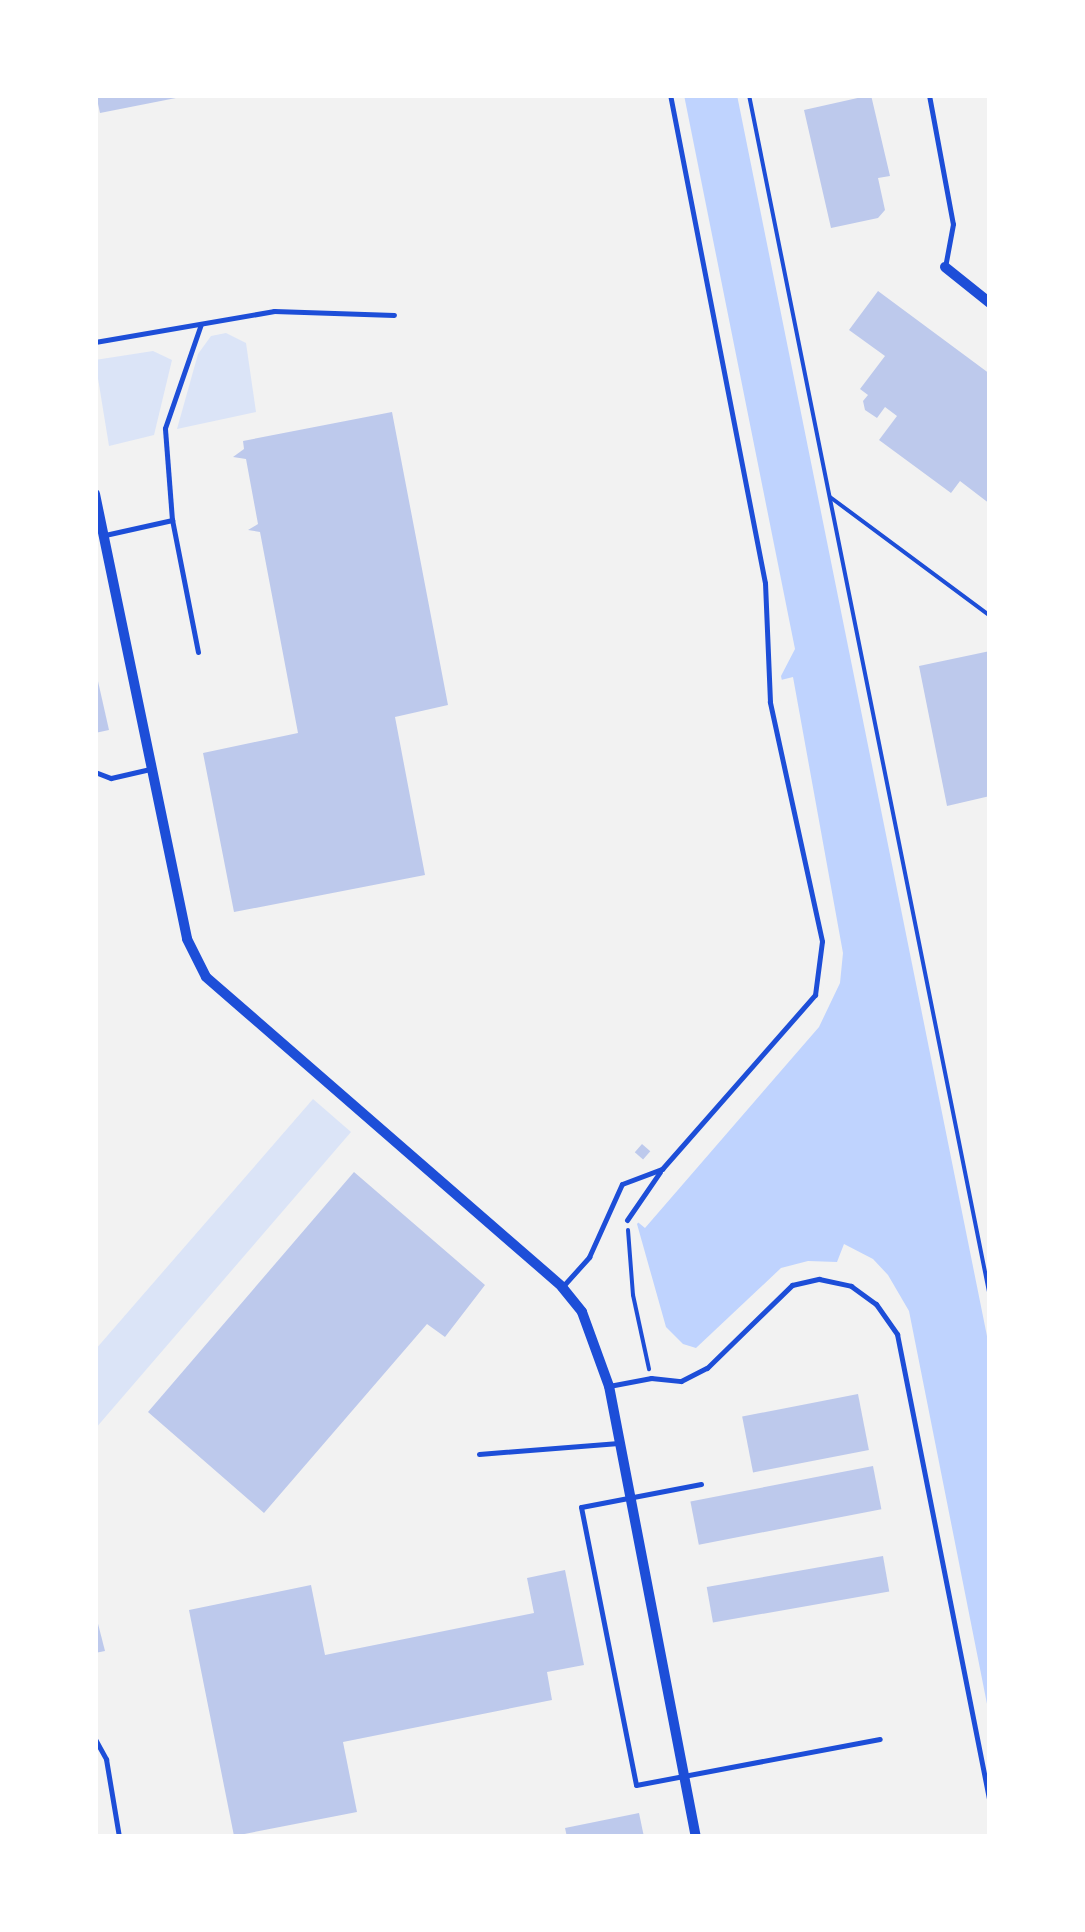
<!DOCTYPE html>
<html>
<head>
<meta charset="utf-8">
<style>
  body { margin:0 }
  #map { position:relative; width:1085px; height:1932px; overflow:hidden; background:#f2f2f2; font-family:Karla,sans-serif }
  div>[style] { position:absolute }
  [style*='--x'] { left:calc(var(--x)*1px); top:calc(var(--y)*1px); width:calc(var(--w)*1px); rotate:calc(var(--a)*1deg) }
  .green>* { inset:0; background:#dbe4f7 }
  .water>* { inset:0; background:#bfd3fe }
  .pier>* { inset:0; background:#f2f2f2 }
  .building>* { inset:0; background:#bdc9ec; transform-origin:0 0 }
  .path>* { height:4px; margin:-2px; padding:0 2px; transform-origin:2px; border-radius:2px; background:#1d4ed8 }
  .service>* { height:5px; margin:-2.5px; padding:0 2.5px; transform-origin:2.5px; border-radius:2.5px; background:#1d4ed8 }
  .minor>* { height:10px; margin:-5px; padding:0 5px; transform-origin:5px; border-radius:5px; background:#1d4ed8 }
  span { translate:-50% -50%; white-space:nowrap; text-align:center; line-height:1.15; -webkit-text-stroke:10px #fff; paint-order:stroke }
  .frame { position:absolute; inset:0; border:98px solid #fff; pointer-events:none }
</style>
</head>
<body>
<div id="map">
  <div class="green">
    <i style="clip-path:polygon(226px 333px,246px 343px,256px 412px,177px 429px,198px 354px,211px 336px)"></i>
    <i style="clip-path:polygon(153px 351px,172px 360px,154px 435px,109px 446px,95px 360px)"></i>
    <i style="clip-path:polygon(313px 1099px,351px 1132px,95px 1429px,95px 1350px)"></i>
  </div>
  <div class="water">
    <i style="clip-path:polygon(684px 95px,737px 95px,990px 1351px,990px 1719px,909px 1311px,888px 1275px,873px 1259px,844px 1244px,837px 1262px,808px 1261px,781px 1268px,696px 1348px,683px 1344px,666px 1327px,637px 1224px,812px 1022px,833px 981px,831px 928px,781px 676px,795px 649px)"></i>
  </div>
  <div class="pier">
    <i style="clip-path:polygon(793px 677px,843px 953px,840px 983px,819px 1027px,645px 1228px,634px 1219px,808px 1019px,828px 980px,830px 954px,777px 681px)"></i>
  </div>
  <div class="building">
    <i style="clip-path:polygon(96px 95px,180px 95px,181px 97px,100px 113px)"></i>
    <i style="clip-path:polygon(871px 95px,890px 176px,878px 178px,885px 210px,878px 218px,831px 228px,804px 110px)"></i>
    <i style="clip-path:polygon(878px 291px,990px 374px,990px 504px,960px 481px,951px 493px,879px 440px,897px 416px,885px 407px,877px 418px,865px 410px,863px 401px,868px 395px,860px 389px,885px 356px,849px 330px)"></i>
    <i style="clip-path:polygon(392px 412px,448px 705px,395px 717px,425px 875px,234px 912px,203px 753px,298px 733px,260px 532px,248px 530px,258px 524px,246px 459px,233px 457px,244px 449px,243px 441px)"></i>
    <i style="clip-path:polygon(990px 651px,990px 796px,947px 806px,919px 666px)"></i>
    <i style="clip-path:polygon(95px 668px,109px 730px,95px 733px)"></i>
    <i style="left:642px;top:1144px;width:11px;height:11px;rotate:41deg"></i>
    <i style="clip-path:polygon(354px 1172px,485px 1285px,445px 1337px,427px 1324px,264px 1513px,148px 1412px)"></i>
    <i style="left:858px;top:1394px;width:57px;height:118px;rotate:79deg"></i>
    <i style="left:873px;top:1466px;width:44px;height:186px;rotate:79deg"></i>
    <i style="left:883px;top:1556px;width:36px;height:179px;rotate:80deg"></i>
    <i style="clip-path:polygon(565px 1570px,584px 1665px,547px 1672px,552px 1700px,343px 1742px,357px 1812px,234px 1836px,189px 1610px,311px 1585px,325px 1655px,534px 1613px,527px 1578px)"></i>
    <i style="clip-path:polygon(95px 1612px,105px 1651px,95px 1653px)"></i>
    <i style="clip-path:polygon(639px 1813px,644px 1837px,567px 1837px,565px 1828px)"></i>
  </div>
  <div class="path">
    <i style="--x:749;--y:95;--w:1226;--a:78.66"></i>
    <i style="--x:830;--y:497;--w:199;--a:36.6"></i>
    <i style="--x:628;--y:1230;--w:65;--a:85.6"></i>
    <i style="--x:633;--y:1295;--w:76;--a:77.8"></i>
  </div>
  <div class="service">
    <i style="--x:929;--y:95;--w:131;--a:79.5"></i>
    <i style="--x:953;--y:224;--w:44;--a:100.5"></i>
    <i style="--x:95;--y:342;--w:182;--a:-9.8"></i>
    <i style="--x:274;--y:311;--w:120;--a:1.9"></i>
    <i style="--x:105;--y:535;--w:69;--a:-12.6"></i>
    <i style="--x:198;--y:652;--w:135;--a:-101.1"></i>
    <i style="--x:172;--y:520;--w:92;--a:-94.4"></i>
    <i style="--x:165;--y:428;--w:110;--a:-70.9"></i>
    <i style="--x:95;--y:772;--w:17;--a:21"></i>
    <i style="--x:111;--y:778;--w:39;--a:-13"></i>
    <i style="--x:627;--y:1220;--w:58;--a:-55.5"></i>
    <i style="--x:564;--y:1285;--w:38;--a:-48"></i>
    <i style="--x:589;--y:1257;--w:80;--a:-65.7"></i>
    <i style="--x:622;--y:1184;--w:43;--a:-20.6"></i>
    <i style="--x:662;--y:1169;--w:232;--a:-48.7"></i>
    <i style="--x:815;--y:995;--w:54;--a:-82.6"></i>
    <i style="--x:822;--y:941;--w:245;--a:-102.3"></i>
    <i style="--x:770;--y:702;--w:119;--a:-92.4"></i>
    <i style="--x:765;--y:583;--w:497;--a:-101"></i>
    <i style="--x:609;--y:1386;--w:43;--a:-10.8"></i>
    <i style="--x:651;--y:1378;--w:30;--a:6"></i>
    <i style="--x:681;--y:1381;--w:29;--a:-27"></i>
    <i style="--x:707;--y:1368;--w:119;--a:-44.3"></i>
    <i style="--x:792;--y:1285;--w:28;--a:-13"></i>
    <i style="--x:819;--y:1279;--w:33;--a:12"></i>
    <i style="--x:851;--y:1286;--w:31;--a:36"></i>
    <i style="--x:876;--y:1304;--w:37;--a:55"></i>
    <i style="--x:897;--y:1334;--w:478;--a:78.8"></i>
    <i style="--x:479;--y:1454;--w:140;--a:-4.5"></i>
    <i style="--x:701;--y:1484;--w:122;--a:169.1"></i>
    <i style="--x:581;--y:1507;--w:283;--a:78.8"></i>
    <i style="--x:636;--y:1785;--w:248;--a:-10.7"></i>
    <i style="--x:95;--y:1739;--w:23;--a:61"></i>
    <i style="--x:106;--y:1759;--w:79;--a:80.5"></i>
  </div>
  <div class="minor">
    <i style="--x:945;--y:267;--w:58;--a:38.7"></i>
    <i style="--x:95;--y:494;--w:454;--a:78.3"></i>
    <i style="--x:187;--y:939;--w:42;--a:63.4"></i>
    <i style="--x:206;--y:977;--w:472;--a:41"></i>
    <i style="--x:562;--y:1287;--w:32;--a:51"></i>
    <i style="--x:582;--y:1312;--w:79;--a:70"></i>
    <i style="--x:609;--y:1386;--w:459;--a:79.1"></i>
  </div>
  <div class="frame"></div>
</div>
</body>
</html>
